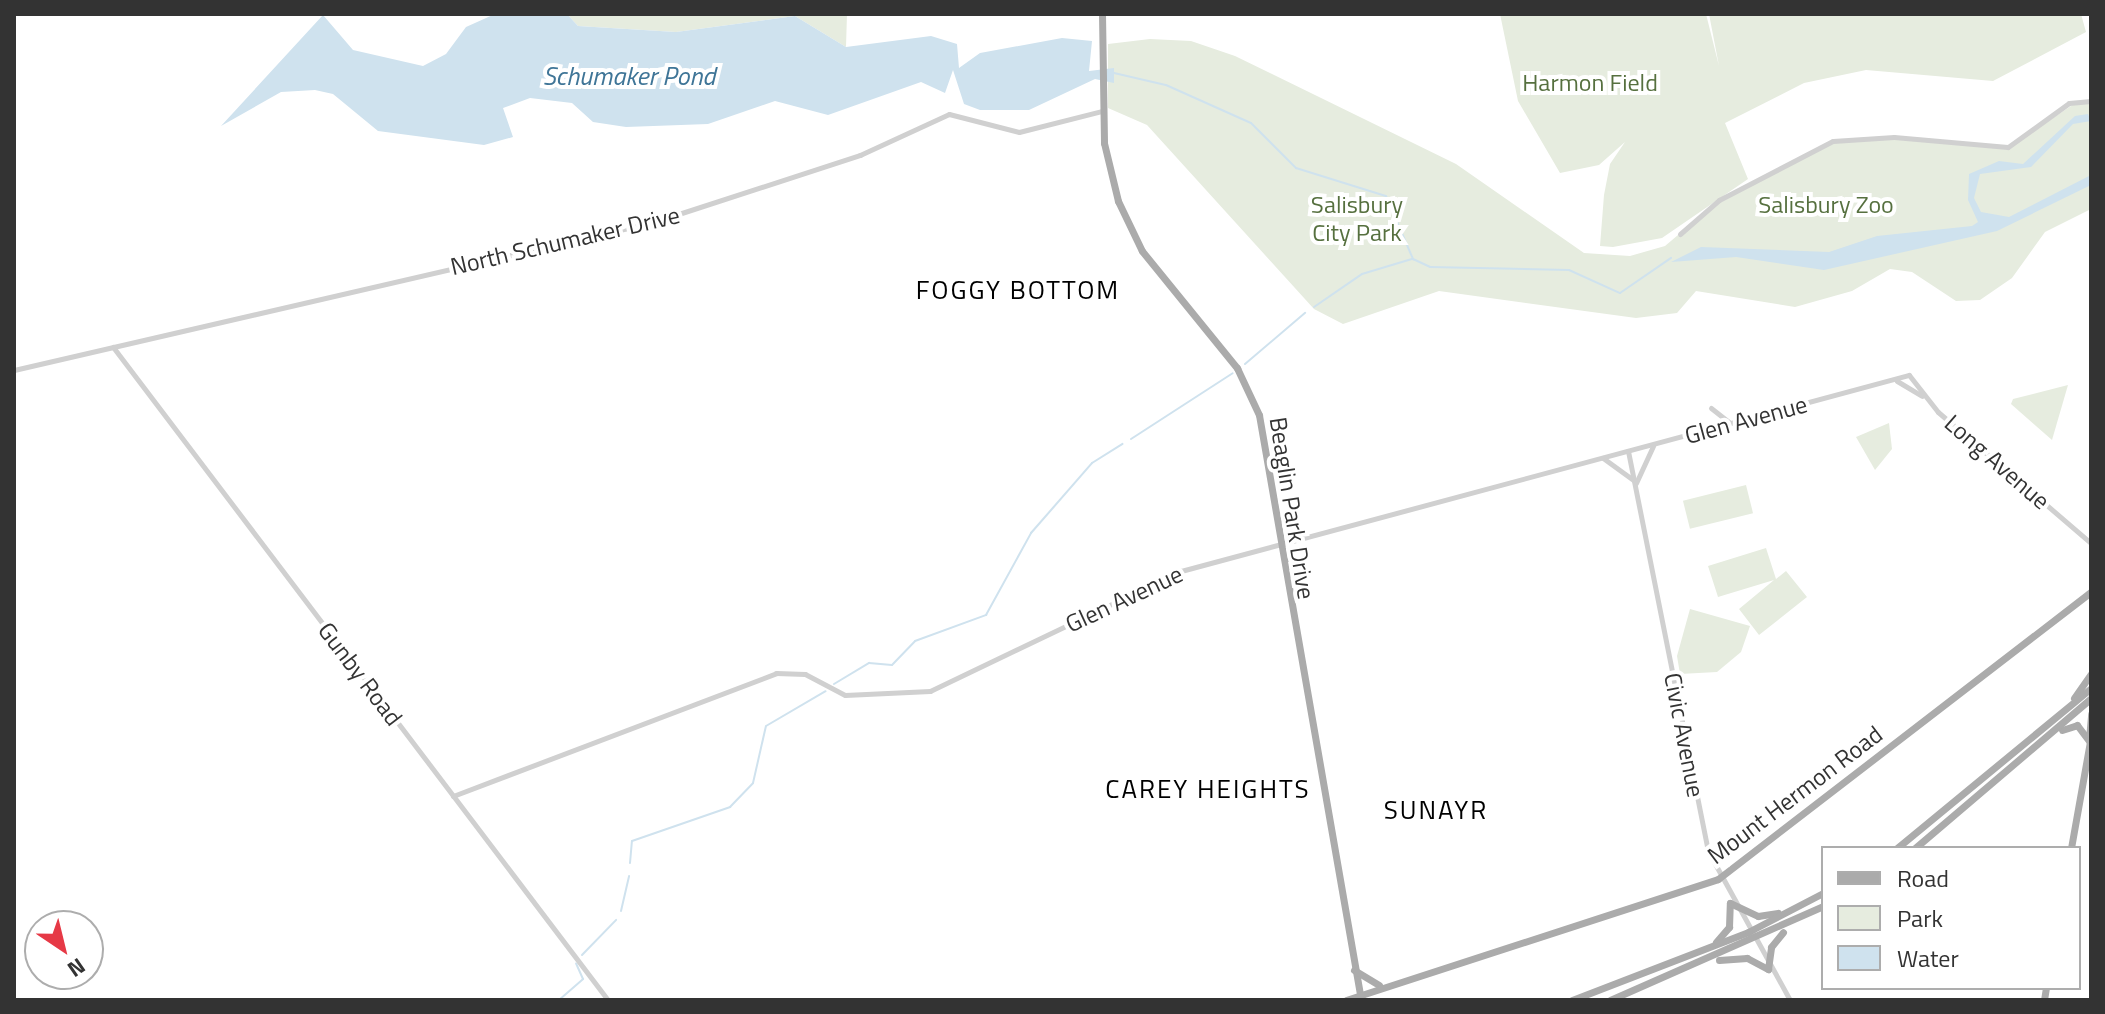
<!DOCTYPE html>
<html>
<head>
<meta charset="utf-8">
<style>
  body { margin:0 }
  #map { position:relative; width:2105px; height:1014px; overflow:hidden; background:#fff; font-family:"Titillium Web",sans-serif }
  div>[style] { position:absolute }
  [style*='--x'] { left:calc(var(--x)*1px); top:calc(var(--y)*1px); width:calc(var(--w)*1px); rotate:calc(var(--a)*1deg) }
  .green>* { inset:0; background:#e6ecdf; transform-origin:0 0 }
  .water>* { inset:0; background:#cfe2ee }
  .stream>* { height:2px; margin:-1px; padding:0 1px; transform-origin:1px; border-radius:1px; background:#cfe2ee }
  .minor>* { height:5px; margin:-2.5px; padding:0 2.5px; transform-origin:2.5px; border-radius:2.5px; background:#d0d0d0 }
  .major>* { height:7px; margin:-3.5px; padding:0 3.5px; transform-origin:3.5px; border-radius:3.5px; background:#ababab }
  span { translate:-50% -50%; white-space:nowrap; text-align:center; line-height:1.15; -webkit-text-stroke:8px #fff; paint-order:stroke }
  .park-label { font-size:24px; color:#56703f }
  .street-label { font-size:24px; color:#333 }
  .water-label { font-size:26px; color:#3f7597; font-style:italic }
  .neighbourhood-label { font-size:26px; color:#000; letter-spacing:2px }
  .frame { position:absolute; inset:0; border:16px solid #333; pointer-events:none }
  .legend { position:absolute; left:1821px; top:846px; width:260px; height:144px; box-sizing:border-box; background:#fff; border:2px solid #adadad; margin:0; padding:10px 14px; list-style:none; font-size:24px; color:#333 }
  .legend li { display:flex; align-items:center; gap:16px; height:40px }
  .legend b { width:40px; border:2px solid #adadad }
  .north { position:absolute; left:24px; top:910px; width:80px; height:80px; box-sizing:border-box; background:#fff; border:2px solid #adadad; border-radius:50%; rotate:145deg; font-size:22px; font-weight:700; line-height:32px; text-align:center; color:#333 }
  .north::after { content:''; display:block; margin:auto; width:28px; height:36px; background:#e63946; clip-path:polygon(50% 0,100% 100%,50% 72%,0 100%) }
</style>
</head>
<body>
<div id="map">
  <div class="green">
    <i style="clip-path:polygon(567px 14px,847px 14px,846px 47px,795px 16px,676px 32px,578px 26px)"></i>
    <i style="clip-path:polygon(1500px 14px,1706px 14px,1719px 66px,1709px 14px,2081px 14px,2086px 32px,1993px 81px,1866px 70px,1804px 83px,1725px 123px,1748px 179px,1662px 238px,1613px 247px,1600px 246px,1604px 195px,1610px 164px,1625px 142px,1599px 165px,1560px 173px,1518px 101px)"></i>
    <i style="clip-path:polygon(1150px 39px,1191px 41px,1235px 56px,1456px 164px,1584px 253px,1630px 256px,1665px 246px,1710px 208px,1828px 144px,1879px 138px,2008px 148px,2074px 104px,2091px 103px,2091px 209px,2045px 232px,2012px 278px,1980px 300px,1956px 301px,1912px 272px,1890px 269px,1852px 291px,1795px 307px,1696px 291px,1677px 313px,1636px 318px,1439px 291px,1343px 324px,1314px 309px,1147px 125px,1108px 108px,1108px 44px)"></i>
    <i style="clip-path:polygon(2068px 385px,2052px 440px,2011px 404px,2013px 399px)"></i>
    <i style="clip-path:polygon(1889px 423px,1892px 449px,1875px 470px,1856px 437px)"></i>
    <i style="left:1746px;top:485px;width:29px;height:65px;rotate:76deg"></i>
    <i style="clip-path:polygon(1766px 548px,1776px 579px,1786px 571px,1807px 597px,1759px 635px,1739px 609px,1774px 580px,1718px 597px,1708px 566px)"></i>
    <i style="clip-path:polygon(1690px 609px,1750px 626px,1741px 652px,1717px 672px,1680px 674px,1677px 656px)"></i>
  </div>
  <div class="water">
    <i style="clip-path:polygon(495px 14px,567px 14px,578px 26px,676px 32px,795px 16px,846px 47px,931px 36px,957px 44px,959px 68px,980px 53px,1062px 38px,1092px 41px,1089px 71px,1114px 68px,1114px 83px,1095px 79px,1029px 110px,980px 110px,964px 104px,953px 70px,945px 93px,921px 82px,828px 115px,775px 101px,708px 124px,626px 127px,593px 122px,572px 103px,530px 98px,503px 108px,513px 137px,484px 145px,378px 131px,333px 94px,315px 90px,281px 92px,221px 126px,323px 15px,353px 50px,423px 66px,446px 54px,466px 27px)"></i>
    <i style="clip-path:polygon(2075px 116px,2088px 114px,2091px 121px,2073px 124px,2031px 167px,1980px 174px,1974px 198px,1981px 212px,2009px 217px,2091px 175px,2091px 185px,1997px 231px,1824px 270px,1736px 257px,1671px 262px,1701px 247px,1829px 252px,1877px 236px,1972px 226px,1978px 222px,1968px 200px,1969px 174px,1999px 161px,2023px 164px)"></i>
  </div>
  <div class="stream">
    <i style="--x:1114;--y:73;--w:53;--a:13"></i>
    <i style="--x:1166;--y:85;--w:93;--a:24.1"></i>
    <i style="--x:1251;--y:123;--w:64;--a:45"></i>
    <i style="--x:1296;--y:168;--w:94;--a:17.3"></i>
    <i style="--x:1386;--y:196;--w:69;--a:66.8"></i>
    <i style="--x:1413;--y:259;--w:19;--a:25"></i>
    <i style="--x:1430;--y:267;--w:139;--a:1.2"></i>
    <i style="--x:1569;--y:270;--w:56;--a:24.3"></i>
    <i style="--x:1620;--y:293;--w:62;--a:-34.5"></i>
    <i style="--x:1314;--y:307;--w:58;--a:-34.5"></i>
    <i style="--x:1362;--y:274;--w:52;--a:-16.7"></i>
    <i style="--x:1245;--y:364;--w:79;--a:-40.4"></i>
    <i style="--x:1131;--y:439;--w:121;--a:-32.9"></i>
    <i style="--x:834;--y:684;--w:41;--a:-31"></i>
    <i style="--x:869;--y:663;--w:23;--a:5"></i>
    <i style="--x:892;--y:665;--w:33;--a:-46"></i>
    <i style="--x:915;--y:641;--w:76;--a:-20.1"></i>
    <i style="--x:986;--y:615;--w:94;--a:-61.2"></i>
    <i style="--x:1031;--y:533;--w:93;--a:-48.9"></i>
    <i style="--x:1092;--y:463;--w:36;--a:-32"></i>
    <i style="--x:630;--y:863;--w:22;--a:-85"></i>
    <i style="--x:632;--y:841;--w:104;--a:-19.1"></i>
    <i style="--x:730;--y:807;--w:33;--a:-46"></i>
    <i style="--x:753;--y:783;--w:58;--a:-77.2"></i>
    <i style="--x:766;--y:726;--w:69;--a:-30.3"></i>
    <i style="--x:621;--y:911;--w:36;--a:-77"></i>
    <i style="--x:582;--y:955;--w:49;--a:-45.8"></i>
    <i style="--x:559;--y:1000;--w:32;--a:-41"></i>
    <i style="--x:583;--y:979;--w:17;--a:-114"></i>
  </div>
  <div class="minor">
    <i style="--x:1680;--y:234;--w:52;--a:-41.1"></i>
    <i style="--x:1719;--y:200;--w:128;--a:-27.4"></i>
    <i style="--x:1833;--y:141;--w:61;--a:-3.8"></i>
    <i style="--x:1894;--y:137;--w:114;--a:5"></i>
    <i style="--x:2008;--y:147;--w:75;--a:-35.8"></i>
    <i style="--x:2069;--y:103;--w:22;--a:-5"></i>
    <i style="--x:113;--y:347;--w:819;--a:52.84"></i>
    <i style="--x:14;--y:370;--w:657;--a:-13.02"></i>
    <i style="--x:654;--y:222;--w:217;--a:-18"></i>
    <i style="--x:860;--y:155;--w:98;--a:-24.7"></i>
    <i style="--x:949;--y:114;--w:72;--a:14.4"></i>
    <i style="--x:1019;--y:132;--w:86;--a:-14.2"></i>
    <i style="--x:1897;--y:381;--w:29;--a:31"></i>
    <i style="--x:1711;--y:408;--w:23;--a:38"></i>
    <i style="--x:1628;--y:451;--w:408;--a:78.7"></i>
    <i style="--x:1708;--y:851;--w:170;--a:61.2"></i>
    <i style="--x:1603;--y:458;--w:37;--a:36"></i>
    <i style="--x:1636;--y:483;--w:41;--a:-65.3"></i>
    <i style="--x:453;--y:796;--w:346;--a:-20.8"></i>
    <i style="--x:776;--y:673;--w:29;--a:2"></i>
    <i style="--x:805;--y:674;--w:45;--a:27.7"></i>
    <i style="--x:845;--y:695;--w:85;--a:-2.7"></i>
    <i style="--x:930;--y:691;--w:278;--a:-25.6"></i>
    <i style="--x:1181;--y:571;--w:754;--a:-15.07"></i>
    <i style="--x:1909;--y:375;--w:47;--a:51.9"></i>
    <i style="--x:1938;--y:412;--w:201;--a:40.6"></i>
  </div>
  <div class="major">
    <i style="--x:1102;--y:14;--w:129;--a:89.1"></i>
    <i style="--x:1104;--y:143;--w:60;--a:76.4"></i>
    <i style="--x:1118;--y:201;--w:55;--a:64.4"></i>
    <i style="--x:1142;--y:251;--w:151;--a:50.9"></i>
    <i style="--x:1237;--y:368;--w:52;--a:64.9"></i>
    <i style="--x:1259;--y:415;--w:594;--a:80.11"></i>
    <i style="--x:2074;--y:698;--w:29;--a:-55"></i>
    <i style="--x:2062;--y:730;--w:16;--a:-18"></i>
    <i style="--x:2077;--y:725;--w:20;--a:53"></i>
    <i style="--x:2089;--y:739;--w:25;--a:-85"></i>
    <i style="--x:1897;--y:848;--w:251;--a:-39.5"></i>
    <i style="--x:1915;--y:848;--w:231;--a:-40.4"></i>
    <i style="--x:2071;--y:848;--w:114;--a:-79.9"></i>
    <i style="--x:1716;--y:942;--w:20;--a:-49"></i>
    <i style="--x:1729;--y:927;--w:24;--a:-88"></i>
    <i style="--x:1730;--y:903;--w:31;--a:25"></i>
    <i style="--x:1758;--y:916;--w:20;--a:-9"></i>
    <i style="--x:1719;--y:960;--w:28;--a:-4"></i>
    <i style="--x:1747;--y:958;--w:24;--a:28"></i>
    <i style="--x:1768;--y:969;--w:22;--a:-82"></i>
    <i style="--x:1771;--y:947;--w:19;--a:-51"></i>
    <i style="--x:1354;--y:970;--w:29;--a:31"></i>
    <i style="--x:1346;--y:1000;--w:391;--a:-18"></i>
    <i style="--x:1718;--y:879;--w:471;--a:-37.6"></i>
    <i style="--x:1572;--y:1000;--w:189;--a:-21.1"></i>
    <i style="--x:1748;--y:932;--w:85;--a:-27.5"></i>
    <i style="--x:1610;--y:1000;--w:233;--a:-23.8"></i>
    <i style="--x:2044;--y:1000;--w:12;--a:-81"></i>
  </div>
  <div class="park-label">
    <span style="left:1590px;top:83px">Harmon Field</span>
    <span style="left:1357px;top:219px">Salisbury<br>City Park</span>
    <span style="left:1826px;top:205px">Salisbury Zoo</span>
  </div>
  <div class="street-label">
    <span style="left:565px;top:241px;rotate:-13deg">North Schumaker Drive</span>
    <span style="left:1746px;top:420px;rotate:-15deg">Glen Avenue</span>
    <span style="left:1997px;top:462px;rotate:41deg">Long Avenue</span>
    <span style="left:1292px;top:508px;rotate:81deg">Beaglin Park Drive</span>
    <span style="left:1124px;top:599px;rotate:-25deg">Glen Avenue</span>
    <span style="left:360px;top:674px;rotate:53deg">Gunby Road</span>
    <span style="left:1684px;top:735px;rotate:79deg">Civic Avenue</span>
    <span style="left:1795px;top:795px;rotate:-37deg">Mount Hermon Road</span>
  </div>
  <div class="water-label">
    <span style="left:629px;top:76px">Schumaker Pond</span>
  </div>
  <div class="neighbourhood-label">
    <span style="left:1018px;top:290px">FOGGY BOTTOM</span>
    <span style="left:1208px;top:789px">CAREY HEIGHTS</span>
    <span style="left:1436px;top:810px">SUNAYR</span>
  </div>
  <div class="frame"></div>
  <ul class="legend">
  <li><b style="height:10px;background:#ababab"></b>Road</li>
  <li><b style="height:22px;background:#e6ecdf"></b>Park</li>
  <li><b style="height:22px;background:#cfe2ee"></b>Water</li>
  </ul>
  <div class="north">N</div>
</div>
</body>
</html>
